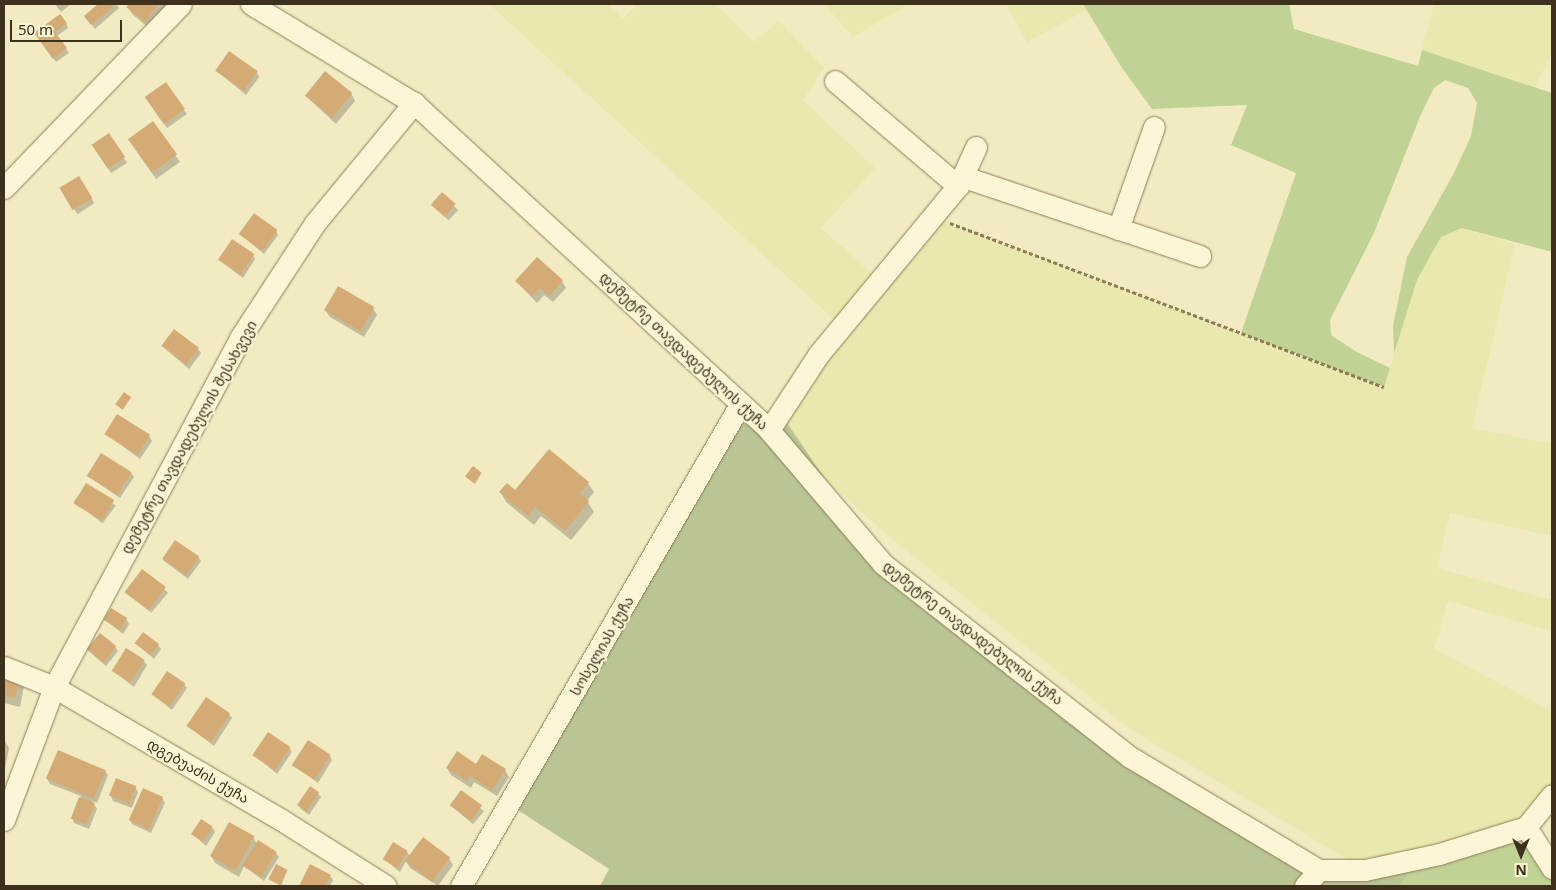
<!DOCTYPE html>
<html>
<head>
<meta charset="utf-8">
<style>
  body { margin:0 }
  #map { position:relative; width:1556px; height:890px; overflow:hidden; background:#f2ebc2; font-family:Georgia,"Noto Sans Georgian",serif }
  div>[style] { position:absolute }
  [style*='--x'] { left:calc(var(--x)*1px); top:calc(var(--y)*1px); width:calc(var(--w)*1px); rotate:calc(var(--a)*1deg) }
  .farmland>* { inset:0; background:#e9e8ae }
  .green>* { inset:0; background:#c1d295 }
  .cemetery>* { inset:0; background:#b9c694 }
  .shadow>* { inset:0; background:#0003; transform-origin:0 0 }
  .building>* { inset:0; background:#d4ab74; transform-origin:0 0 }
  .path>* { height:2.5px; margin-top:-1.25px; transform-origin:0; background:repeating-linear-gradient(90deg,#8e7d57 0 4px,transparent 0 6.5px) }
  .roads { filter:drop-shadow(0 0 1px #8e7d57) drop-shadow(0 0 1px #8e7d57) }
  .minor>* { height:21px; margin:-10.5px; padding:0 10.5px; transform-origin:10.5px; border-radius:10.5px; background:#fcf6d6 }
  span { translate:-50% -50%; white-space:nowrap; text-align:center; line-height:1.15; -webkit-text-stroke:4.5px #f9f4d2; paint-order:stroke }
  .street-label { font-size:14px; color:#3d311d }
  .frame { position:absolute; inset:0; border:5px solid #3d311d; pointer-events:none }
  .north { position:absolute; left:1496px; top:830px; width:50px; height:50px; -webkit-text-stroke:4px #f9f4d2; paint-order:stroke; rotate:180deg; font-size:14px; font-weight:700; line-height:20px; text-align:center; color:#3d311d }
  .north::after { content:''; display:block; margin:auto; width:18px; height:22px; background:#3d311d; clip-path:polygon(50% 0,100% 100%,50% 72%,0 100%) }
  .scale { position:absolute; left:10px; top:20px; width:112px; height:22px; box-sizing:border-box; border:2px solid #3d311d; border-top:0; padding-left:6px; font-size:15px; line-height:18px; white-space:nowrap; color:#3d311d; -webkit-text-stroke:4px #f9f4d2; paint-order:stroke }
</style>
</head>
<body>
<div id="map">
  <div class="farmland">
    <i style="clip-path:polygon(489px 4px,608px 4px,623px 18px,637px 4px,715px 4px,754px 42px,779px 21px,824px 68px,803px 100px,875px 168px,821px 228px,880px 281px,935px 217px,1384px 387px,1417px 280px,1441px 237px,1462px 228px,1515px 244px,1472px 428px,1552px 444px,1552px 536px,1450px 513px,1437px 568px,1552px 600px,1552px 623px,1550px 631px,1448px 601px,1434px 649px,1552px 711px,1552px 795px,1526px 827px,1365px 870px,1127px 727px,892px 539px,769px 430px,842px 327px)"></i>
    <i style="clip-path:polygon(824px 4px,909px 4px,853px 37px)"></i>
    <i style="clip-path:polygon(1006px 4px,1083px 4px,1087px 10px,1027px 42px)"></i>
    <i style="clip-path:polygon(1434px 4px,1552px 4px,1552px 54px,1535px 87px,1422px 50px)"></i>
  </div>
  <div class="green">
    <i style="clip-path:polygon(1083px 4px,1289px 4px,1294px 29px,1418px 66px,1422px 50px,1552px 93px,1552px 252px,1462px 228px,1441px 237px,1417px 280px,1394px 354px,1393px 326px,1407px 257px,1454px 173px,1471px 136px,1477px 103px,1468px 88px,1445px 80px,1434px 88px,1421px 114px,1374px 233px,1330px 320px,1331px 335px,1355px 351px,1390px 368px,1384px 387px,1241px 333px,1296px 173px,1231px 145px,1247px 105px,1152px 109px,1122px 68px)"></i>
    <i style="clip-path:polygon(1526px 827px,1552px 868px,1552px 886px,1400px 886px,1418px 858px)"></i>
  </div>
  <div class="cemetery">
    <i style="clip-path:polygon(741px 403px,785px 420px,883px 564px,1130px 757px,1319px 870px,1418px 858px,1400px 886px,600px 886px,609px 869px,510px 805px)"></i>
  </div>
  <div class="shadow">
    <i style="clip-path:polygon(55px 4px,71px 4px,61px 12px)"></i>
    <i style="clip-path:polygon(100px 4px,116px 4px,119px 8px,95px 29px,86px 16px)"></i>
    <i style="clip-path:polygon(130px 4px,169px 4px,149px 28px,132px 14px,128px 7px)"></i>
    <i style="clip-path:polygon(66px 23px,68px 28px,57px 36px,69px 53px,56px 62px,38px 38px)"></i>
    <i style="clip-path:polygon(217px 71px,257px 72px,259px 77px,246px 95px)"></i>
    <i style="clip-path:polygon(351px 93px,355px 101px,336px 124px,306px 96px)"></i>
    <i style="clip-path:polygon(149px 102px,184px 110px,187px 114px,167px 128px)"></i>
    <i style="clip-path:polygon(152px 122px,180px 162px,156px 179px,133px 146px)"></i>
    <i style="clip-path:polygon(109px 135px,127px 163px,111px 173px,96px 150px)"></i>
    <i style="left:78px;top:178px;width:30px;height:20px;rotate:57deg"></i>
    <i style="left:442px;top:194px;width:23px;height:14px;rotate:45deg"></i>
    <i style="clip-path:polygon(276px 231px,278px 235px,264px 254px,240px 234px)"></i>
    <i style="clip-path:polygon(253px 255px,255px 259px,243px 278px,219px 260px)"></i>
    <i style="clip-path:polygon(516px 281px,562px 281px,566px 288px,553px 302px,544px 295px,537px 303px)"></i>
    <i style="clip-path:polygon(373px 308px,377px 315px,364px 337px,330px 317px,325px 310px)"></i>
    <i style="clip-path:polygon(162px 346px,198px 349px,201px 353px,189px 369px)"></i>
    <i style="clip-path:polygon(130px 397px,123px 410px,118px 406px)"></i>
    <i style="clip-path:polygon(106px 434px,149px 436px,152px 441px,140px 459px)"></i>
    <i style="clip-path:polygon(131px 473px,134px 477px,120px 498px,88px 476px)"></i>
    <i style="clip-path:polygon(481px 474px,475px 484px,466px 476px)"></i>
    <i style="clip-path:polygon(588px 483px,594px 492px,587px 501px,594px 512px,571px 540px,541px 516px,534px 525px,506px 502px,501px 493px)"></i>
    <i style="left:87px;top:484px;width:36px;height:22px;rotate:37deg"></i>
    <i style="clip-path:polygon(198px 556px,201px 561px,188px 579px,163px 560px)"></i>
    <i style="left:142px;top:571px;width:34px;height:26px;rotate:40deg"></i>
    <i style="clip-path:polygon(126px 619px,129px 624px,123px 634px,105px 620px)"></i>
    <i style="clip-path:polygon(136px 643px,158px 645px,161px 649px,154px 659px)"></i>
    <i style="clip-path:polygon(115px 647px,118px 651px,106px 666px,88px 650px)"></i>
    <i style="clip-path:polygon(144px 661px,147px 665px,134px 687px,113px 671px)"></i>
    <i style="clip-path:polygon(4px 672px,24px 686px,20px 707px,4px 703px)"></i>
    <i style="clip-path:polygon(184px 684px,187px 688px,172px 710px,153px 695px)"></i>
    <i style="clip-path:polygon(229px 714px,232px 718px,214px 746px,188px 726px)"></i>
    <i style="clip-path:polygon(4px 739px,9px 748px,4px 774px)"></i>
    <i style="clip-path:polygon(289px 748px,292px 752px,277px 774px,254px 755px)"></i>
    <i style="clip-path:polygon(330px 756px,332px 760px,318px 783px,294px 765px)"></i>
    <i style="clip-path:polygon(477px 765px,505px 770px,509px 777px,497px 796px,474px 782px,471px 788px,451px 775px,447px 768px)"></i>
    <i style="clip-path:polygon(105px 771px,108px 775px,97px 803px,92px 801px,97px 809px,89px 829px,74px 823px,72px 818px,81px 796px,50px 784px,47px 779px)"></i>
    <i style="clip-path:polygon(135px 787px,138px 792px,132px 808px,113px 801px,111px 796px)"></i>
    <i style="left:461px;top:792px;width:30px;height:17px;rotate:40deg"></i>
    <i style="clip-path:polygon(318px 793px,321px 797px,309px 815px,301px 809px,299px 805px)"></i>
    <i style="clip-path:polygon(162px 798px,165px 803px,151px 833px,132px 824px,130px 820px)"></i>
    <i style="clip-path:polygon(212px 827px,215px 832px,206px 846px,193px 834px)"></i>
    <i style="clip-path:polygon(253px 837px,257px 844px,276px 853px,279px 857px,264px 881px,244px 866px,239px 877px,215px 863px,211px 856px)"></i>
    <i style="clip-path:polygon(423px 839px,449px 858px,453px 865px,438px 886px,410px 868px,406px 861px,400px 872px,384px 859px,407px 852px,410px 856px)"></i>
    <i style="clip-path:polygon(311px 866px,330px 876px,333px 880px,330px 886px,301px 886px)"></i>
    <i style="clip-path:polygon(287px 871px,281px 886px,271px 880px)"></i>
  </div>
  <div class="building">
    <i style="clip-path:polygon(98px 4px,116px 4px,91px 25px,84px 16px)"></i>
    <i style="clip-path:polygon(129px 4px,159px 4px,145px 22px,126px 7px)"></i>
    <i style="clip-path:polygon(60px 14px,67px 23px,55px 32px,67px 48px,53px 59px,34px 33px)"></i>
    <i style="left:229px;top:51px;width:35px;height:24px;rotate:35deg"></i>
    <i style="left:325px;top:71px;width:35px;height:32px;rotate:39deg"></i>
    <i style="left:166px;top:82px;width:33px;height:26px;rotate:55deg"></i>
    <i style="left:153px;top:121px;width:41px;height:31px;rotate:54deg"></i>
    <i style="left:109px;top:133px;width:29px;height:21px;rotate:56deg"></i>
    <i style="left:79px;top:176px;width:26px;height:23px;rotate:59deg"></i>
    <i style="left:442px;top:192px;width:18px;height:17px;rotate:41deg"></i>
    <i style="left:254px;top:213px;width:29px;height:26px;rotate:36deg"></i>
    <i style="left:232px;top:239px;width:27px;height:25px;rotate:34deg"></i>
    <i style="clip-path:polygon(537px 257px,563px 280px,549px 296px,540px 288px,532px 296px,515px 281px)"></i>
    <i style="left:338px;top:286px;width:42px;height:28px;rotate:30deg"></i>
    <i style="left:174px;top:329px;width:31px;height:21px;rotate:37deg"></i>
    <i style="left:124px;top:392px;width:9px;height:15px;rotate:36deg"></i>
    <i style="left:117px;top:414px;width:39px;height:24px;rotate:32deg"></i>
    <i style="clip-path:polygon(549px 449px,589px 482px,580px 493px,589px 501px,565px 531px,535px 507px,528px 516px,499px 492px,507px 483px,515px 490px)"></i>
    <i style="left:101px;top:453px;width:36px;height:27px;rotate:32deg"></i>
    <i style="left:473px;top:466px;width:11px;height:13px;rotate:38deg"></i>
    <i style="left:86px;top:483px;width:33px;height:24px;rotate:31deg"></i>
    <i style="left:175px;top:540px;width:29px;height:23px;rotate:34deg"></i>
    <i style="left:142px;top:569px;width:30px;height:29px;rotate:37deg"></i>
    <i style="left:111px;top:608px;width:19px;height:14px;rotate:32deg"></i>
    <i style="left:143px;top:632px;width:20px;height:14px;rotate:37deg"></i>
    <i style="left:100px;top:633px;width:21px;height:21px;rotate:39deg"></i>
    <i style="left:126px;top:648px;width:22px;height:27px;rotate:32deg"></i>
    <i style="clip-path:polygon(4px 671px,19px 676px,15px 698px,4px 695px)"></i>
    <i style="left:167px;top:671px;width:22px;height:28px;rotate:34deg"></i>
    <i style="left:206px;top:697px;width:29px;height:35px;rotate:34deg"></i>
    <i style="left:268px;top:732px;width:27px;height:28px;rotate:34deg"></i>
    <i style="left:308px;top:740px;width:27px;height:30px;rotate:33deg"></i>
    <i style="left:58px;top:750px;width:52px;height:31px;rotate:23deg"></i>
    <i style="clip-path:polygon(457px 751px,476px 764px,482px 754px,506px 769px,492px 790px,470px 776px,467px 781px,446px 768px)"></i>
    <i style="left:116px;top:778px;width:22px;height:19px;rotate:22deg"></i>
    <i style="left:310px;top:786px;width:11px;height:23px;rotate:34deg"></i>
    <i style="left:143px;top:788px;width:22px;height:35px;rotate:24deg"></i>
    <i style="left:461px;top:790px;width:26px;height:19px;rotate:36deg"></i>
    <i style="left:79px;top:797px;width:17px;height:23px;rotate:21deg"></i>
    <i style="left:201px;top:819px;width:14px;height:18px;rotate:34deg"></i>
    <i style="left:229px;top:822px;width:29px;height:39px;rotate:29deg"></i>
    <i style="left:423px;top:837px;width:34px;height:30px;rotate:37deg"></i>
    <i style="left:258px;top:840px;width:22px;height:30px;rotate:32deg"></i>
    <i style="left:393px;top:842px;width:17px;height:20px;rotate:31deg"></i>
    <i style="left:276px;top:864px;width:13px;height:17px;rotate:27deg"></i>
    <i style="clip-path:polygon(310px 864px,331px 875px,325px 886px,299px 886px)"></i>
  </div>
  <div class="path">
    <i style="--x:950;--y:223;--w:464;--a:20.7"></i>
  </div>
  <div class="roads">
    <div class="minor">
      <i style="--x:251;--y:4;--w:191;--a:31.3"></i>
      <i style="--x:414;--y:103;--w:483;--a:42.6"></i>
      <i style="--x:769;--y:430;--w:176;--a:49.6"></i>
      <i style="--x:883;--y:564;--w:313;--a:38"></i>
      <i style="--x:1130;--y:757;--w:220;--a:30.9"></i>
      <i style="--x:1319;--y:870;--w:46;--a:0"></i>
      <i style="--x:1365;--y:870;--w:76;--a:-12.2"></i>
      <i style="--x:1439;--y:854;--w:91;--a:-17.2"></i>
      <i style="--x:835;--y:81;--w:162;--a:40.5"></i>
      <i style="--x:964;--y:177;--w:249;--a:18.5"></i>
      <i style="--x:4;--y:188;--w:255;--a:-46.1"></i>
      <i style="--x:1118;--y:229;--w:108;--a:-70.6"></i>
      <i style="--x:769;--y:430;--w:90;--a:-56.8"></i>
      <i style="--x:818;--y:355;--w:219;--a:-50.4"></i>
      <i style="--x:958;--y:186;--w:43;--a:-65.2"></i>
      <i style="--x:4;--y:667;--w:54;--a:21.8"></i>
      <i style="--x:54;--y:687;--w:262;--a:30.3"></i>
      <i style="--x:280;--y:819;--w:125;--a:32.3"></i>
      <i style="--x:4;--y:820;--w:142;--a:-69.4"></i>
      <i style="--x:54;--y:687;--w:395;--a:-61.9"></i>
      <i style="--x:240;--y:338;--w:137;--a:-56.9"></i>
      <i style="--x:315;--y:223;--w:156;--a:-50.5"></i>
      <i style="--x:1526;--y:827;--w:49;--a:57.6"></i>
      <i style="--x:1526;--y:827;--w:41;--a:-50.9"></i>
      <i style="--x:461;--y:886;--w:558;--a:-59.9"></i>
      <i style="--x:1305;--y:886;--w:21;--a:-49"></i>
    </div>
  </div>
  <div class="street-label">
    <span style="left:684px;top:351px;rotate:43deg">დემეტრე თავდადებულის ქუჩა</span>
    <span style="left:189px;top:437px;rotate:-61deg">დემეტრე თავდადებულის შესახვევი</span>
    <span style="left:973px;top:633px;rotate:38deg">დემეტრე თავდადებულის ქუჩა</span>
    <span style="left:602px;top:646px;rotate:-60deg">სოსელიას ქუჩა</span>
    <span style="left:198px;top:771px;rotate:30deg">დგებუაძის ქუჩა</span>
  </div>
  <div class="frame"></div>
  <div class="north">N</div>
  <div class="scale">50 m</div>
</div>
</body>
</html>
